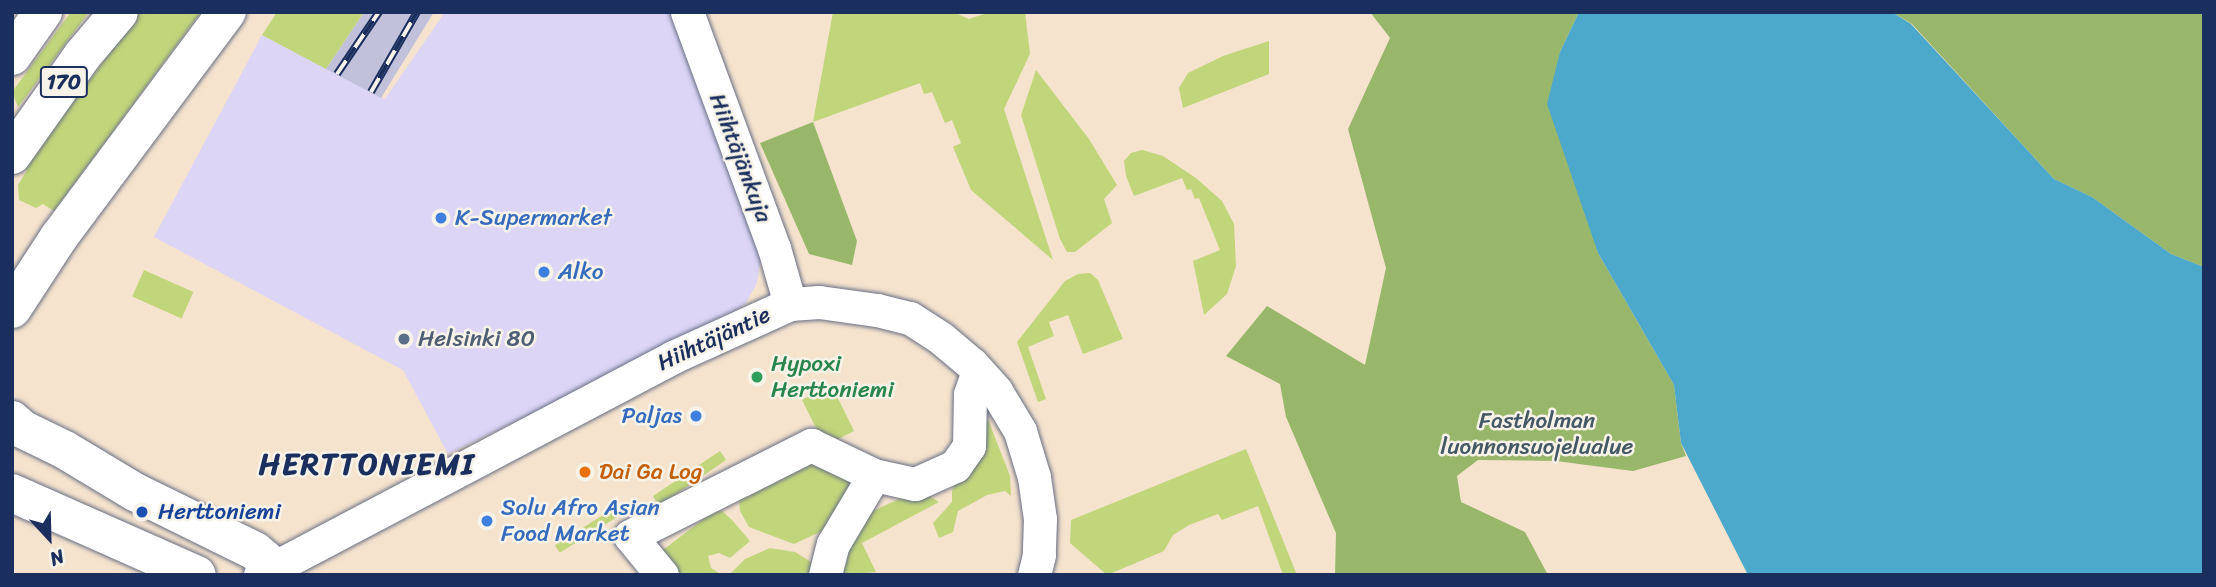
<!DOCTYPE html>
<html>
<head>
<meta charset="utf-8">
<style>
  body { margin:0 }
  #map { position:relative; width:2216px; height:587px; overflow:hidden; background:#f5e3cd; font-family:Sriracha,sans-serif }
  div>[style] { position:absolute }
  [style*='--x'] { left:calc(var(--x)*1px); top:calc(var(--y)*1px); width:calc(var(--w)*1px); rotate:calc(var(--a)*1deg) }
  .built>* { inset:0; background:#dcd5f6 }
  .industrial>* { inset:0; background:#c2c1dc }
  .green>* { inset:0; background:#c1d67a; transform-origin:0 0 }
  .forest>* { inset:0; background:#98b76a }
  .water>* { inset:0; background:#4da9cb }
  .roads { filter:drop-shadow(0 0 2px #676e85) drop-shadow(0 0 2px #676e85) }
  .street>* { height:33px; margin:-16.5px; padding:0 16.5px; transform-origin:16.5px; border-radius:16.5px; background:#fff }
  .secondary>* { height:38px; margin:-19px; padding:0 19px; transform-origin:19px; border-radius:19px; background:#fff }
  .highway>* { height:38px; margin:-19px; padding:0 19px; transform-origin:19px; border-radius:19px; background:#fff }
  .rail>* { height:8px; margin-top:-4px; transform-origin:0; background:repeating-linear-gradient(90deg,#f7f3e8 0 16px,#1b2f5e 0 32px); box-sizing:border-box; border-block:2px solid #1b2f5e }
  .dots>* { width:19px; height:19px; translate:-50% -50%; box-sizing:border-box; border:4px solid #f7f3e8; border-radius:50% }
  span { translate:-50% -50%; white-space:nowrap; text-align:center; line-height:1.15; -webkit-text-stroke:5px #f7f3e8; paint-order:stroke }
  .shield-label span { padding:2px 5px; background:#f7f3e8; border:2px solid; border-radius:5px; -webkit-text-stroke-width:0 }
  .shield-label { font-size:21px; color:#1b2f5e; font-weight:700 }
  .street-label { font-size:23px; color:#1b2f5e }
  .shop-label { font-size:23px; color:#366cbe }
  .left { translate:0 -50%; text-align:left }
  .right { translate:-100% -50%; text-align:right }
  .service-label { font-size:23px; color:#4e5e75 }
  .leisure-label { font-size:23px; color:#27864d }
  .park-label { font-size:23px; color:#445965 }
  .food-label { font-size:23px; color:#c56008 }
  .transit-label { font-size:23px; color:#164399 }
  .district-label { font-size:30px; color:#1b2f5e; font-weight:700; letter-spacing:2px }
  .frame { position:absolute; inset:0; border:14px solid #1b2f5e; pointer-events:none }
  .north { position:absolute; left:14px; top:503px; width:70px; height:70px; -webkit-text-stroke:5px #f7f3e8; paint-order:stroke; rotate:158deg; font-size:19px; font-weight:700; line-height:28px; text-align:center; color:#1b2f5e }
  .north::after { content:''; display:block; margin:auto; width:24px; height:32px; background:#1b2f5e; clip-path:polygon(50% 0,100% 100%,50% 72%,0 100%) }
</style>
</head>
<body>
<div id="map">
  <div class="built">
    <i style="clip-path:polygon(445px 12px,678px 12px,761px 258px,757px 283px,746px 303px,722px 321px,448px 454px,403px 370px,154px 237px,262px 35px,385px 99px)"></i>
  </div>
  <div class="industrial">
    <i style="clip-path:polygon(364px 12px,434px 12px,381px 98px,326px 69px)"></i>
  </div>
  <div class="green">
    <i style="clip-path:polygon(71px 12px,89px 12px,18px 107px,12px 92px)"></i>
    <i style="clip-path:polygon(141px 12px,201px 12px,54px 211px,43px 204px,36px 208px,19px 200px,18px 185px,27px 170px,24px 167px)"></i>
    <i style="clip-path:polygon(277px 12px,364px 12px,326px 69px,262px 35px)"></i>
    <i style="clip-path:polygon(833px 12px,953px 12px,969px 19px,990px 12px,1025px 12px,1030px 54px,1004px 109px,1053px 260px,971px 190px,953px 147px,961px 143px,952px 120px,945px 123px,932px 92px,924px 94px,920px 83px,813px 122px)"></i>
    <i style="clip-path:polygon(1269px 41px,1269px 74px,1183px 108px,1179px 88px,1188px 73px,1223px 56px)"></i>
    <i style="clip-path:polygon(1036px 70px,1089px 139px,1117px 185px,1104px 199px,1112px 223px,1075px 252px,1067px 252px,1060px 239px,1021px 115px)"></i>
    <i style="clip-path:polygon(1142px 150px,1163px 156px,1196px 178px,1222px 201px,1234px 224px,1236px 266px,1227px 294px,1204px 315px,1193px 261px,1220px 250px,1199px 198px,1195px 199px,1191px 189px,1187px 190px,1182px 178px,1134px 196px,1126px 176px,1124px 161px,1131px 153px)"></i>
    <i style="left:144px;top:270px;width:54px;height:29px;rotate:24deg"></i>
    <i style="clip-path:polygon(1090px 273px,1098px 280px,1123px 339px,1083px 354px,1068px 315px,1049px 322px,1054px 336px,1028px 347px,1046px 399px,1038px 402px,1017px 342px,1065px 281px,1078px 274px)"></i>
    <i style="clip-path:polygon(831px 384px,854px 431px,838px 439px,817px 430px,802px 400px)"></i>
    <i style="clip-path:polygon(982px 413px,989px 422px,1010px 476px,1011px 496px,1005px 491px,987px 495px,958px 511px,953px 532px,939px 538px,933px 523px,952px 502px,952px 491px)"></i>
    <i style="clip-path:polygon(1246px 449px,1297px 575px,1283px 575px,1258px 506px,1222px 520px,1218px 514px,1189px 525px,1173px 535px,1164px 551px,1107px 575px,1070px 543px,1071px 520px)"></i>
    <i style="left:720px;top:451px;width:11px;height:81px;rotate:56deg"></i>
    <i style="clip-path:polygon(815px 460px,856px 476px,831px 527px,794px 544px,749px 527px,740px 511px,739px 497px)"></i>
    <i style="clip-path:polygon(910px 494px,928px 495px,939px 502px,862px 543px,876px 572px,842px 575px,847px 540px,856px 525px,875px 510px)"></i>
    <i style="left:616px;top:507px;width:9px;height:72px;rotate:58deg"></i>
    <i style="clip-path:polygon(714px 511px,722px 511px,732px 520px,750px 541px,730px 558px,719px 553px,708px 556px,711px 568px,719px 573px,718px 575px,674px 575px,663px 550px)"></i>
    <i style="clip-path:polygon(770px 548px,795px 552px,811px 562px,819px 575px,729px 575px,745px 559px)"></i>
  </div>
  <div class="forest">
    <i style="clip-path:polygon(1370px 12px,1579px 12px,1560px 52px,1598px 253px,1674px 385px,1681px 443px,1686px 456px,1633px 471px,1556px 461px,1478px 460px,1457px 476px,1461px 502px,1525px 532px,1548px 575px,1335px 575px,1336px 533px,1286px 417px,1280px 384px,1226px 356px,1267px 306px,1365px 365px,1386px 268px,1348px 129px,1390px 38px)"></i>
    <i style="clip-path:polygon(1892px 12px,2204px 12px,2204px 267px,2171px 254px,2092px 197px,2054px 179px,1912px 24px)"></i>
    <i style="clip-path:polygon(813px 122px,857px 241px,852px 265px,809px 254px,760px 143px)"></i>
  </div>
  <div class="water">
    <i style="clip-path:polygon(1579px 12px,1892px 12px,1911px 24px,2054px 179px,2092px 197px,2171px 254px,2204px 267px,2204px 575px,1748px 575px,1681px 443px,1674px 385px,1598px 253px,1547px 104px,1560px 52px)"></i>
  </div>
  <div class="roads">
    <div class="street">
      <i style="--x:687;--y:12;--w:252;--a:69.8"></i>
      <i style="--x:774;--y:248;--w:58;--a:74.1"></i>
      <i style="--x:260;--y:575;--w:467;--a:-27.8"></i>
      <i style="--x:673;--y:357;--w:128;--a:-24.4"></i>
      <i style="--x:790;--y:304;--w:29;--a:-4"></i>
      <i style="--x:819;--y:302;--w:59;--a:7.9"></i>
      <i style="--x:877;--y:310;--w:34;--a:14"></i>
      <i style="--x:910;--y:318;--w:38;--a:33"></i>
      <i style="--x:942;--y:339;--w:39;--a:40"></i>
      <i style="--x:972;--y:364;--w:36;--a:48"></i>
      <i style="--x:996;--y:391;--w:47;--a:59"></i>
      <i style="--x:1020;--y:431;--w:48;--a:73.1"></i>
      <i style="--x:1034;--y:477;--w:42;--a:81.9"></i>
      <i style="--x:1040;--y:519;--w:36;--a:92"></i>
      <i style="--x:1039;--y:555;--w:21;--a:104"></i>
      <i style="--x:662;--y:575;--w:50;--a:-129.4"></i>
      <i style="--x:630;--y:536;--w:203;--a:-26.7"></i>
      <i style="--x:811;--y:445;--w:70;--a:25.5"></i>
      <i style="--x:825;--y:575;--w:32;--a:-76"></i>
      <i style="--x:833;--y:544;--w:80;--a:-59.3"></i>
      <i style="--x:874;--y:475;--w:42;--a:12.4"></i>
      <i style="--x:915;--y:484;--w:44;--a:-24.2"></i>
      <i style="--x:955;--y:466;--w:24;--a:-55"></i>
      <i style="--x:969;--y:446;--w:52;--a:-88.9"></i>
      <i style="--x:970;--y:394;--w:24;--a:-71"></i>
    </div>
    <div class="secondary">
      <i style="--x:12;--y:420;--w:13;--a:42"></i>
      <i style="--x:22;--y:429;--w:48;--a:26"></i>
      <i style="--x:65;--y:450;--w:82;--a:31"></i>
      <i style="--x:135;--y:492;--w:134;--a:26.2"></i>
      <i style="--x:255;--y:551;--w:23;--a:40"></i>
      <i style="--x:273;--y:566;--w:9;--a:90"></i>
      <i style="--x:12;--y:493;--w:202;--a:23.9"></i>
    </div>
    <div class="highway">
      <i style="--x:12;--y:56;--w:54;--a:-54.8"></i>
      <i style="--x:12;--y:155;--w:121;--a:-54.7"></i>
      <i style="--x:82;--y:56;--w:57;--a:-49.9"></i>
      <i style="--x:12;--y:309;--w:86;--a:-56.9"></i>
      <i style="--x:59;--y:237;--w:281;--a:-53.3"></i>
    </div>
  </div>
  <div class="rail">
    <i style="--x:337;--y:74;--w:75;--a:-55.9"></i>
    <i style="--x:371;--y:92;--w:92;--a:-60.1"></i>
  </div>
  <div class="dots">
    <i style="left:441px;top:218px;background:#3f7fe0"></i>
    <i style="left:544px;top:272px;background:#3f7fe0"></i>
    <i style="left:404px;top:339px;background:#5c6f8a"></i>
    <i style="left:757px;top:377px;background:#2e9e5b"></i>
    <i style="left:696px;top:416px;background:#3f7fe0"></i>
    <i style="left:585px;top:472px;background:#e8710a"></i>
    <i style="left:142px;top:512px;background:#1a4fb4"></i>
    <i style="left:487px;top:521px;background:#3f7fe0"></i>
  </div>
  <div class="shield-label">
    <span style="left:64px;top:82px">170</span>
  </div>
  <div class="street-label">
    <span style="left:740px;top:158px;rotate:69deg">Hiihtäjänkuja</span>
    <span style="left:714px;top:339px;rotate:-25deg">Hiihtäjäntie</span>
  </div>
  <div class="shop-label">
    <span class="left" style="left:455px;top:218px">K-Supermarket</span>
    <span class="left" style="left:558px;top:272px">Alko</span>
    <span class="right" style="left:682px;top:416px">Paljas</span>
    <span class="left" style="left:501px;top:521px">Solu Afro Asian<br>Food Market</span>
  </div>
  <div class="service-label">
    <span class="left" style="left:418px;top:339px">Helsinki 80</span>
  </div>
  <div class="leisure-label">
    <span class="left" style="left:771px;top:377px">Hypoxi<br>Herttoniemi</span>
  </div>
  <div class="park-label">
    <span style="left:1537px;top:434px">Fastholman<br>luonnonsuojelualue</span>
  </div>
  <div class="food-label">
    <span class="left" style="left:599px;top:472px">Dai Ga Log</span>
  </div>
  <div class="transit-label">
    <span class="left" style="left:158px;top:512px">Herttoniemi</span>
  </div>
  <div class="district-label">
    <span style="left:367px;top:464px">HERTTONIEMI</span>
  </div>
  <div class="frame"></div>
  <div class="north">N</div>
</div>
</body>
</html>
